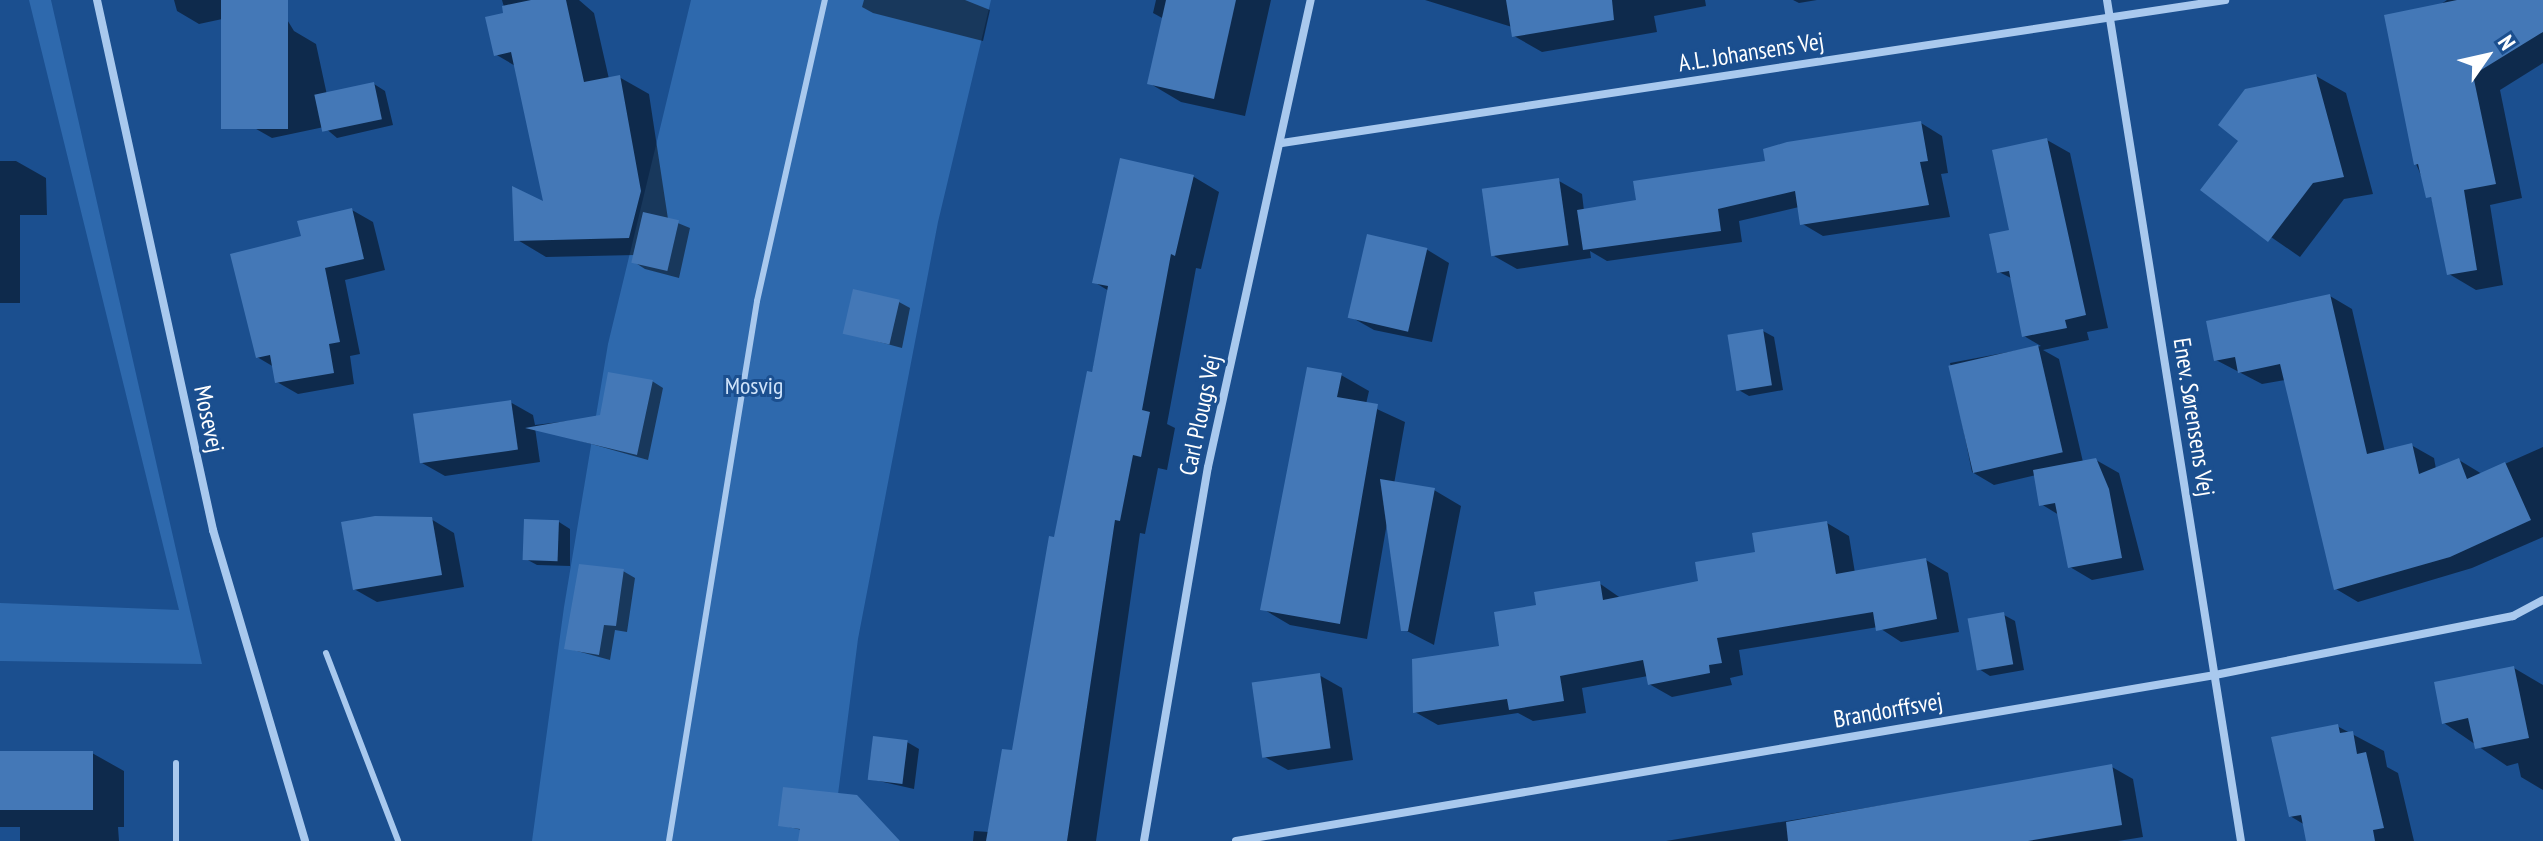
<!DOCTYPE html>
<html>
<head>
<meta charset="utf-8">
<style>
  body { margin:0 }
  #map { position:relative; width:2543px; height:841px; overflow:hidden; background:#1b4f8f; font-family:"PT Sans Narrow",sans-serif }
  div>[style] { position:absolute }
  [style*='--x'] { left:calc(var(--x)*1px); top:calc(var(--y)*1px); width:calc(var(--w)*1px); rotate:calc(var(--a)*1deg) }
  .green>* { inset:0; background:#2e69ad }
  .shadow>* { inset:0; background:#0007 }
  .building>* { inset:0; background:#4478b7; transform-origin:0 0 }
  .lane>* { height:6px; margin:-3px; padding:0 3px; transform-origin:3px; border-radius:3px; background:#a9c9ee }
  .street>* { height:8px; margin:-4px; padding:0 4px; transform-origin:4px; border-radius:4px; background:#a9c9ee }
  span { translate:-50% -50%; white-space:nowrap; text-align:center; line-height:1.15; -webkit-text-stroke:6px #1b4f8f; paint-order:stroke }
  .street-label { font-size:24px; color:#fff }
  .park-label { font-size:24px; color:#cfe3fa }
  .north { position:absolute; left:2447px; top:16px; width:80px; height:80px; -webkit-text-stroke:6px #1b4f8f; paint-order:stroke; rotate:56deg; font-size:22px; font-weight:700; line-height:32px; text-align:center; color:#fff }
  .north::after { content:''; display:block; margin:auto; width:28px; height:36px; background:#fff; clip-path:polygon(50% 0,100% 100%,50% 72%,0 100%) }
</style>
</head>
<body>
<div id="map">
  <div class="green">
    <i style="clip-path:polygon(29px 0,51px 0,202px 664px,0 661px,0 603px,179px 610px)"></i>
    <i style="clip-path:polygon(691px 0,991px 0,938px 222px,858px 639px,832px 841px,532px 841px,564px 607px,608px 344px)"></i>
  </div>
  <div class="shadow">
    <i style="clip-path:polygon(174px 0,275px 0,294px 31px,316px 44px,327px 95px,374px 84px,385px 91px,393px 125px,337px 138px,324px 127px,272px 138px,249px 125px,227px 18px,199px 24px,177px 11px)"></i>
    <i style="clip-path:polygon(502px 0,579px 0,594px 13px,609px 79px,619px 77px,649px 94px,668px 219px,690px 228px,679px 278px,645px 269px,634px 262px,635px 255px,546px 257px,516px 239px,546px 205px,517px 67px,495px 54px,506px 14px)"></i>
    <i style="clip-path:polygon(864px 0,965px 0,990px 10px,983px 41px,873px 13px,862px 7px)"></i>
    <i style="clip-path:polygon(1156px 0,1271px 0,1245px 116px,1181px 102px,1149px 83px,1164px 19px,1153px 13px)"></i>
    <i style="clip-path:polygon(1425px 0,1705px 0,1706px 6px,1654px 16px,1657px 32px,1542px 52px,1514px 36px,1512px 27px)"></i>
    <i style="clip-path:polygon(1793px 0,1817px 0,1799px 3px)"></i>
    <i style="clip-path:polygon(2447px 0,2543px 0,2543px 63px,2500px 90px,2522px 198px,2490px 205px,2503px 285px,2476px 290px,2449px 274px,2432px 200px,2416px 164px,2438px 6px)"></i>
    <i style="clip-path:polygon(2316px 76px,2346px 93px,2373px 194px,2344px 199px,2300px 257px,2203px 190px,2240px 141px)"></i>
    <i style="clip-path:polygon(1921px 123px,1942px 136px,1948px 173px,1941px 174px,1950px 217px,1823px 236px,1801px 223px,1799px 207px,1739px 221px,1742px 242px,1607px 261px,1590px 251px,1591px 258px,1517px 269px,1494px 256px,1559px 181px,1582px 194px,1584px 211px,1638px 201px)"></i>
    <i style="clip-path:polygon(2047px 140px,2070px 153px,2108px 328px,2087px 332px,2089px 340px,2043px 350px,2059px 359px,2083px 462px,2096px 460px,2119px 473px,2144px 570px,2092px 580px,2070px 567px,2059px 515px,2041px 504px,2036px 475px,1994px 485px,1972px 472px,1950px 363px,2041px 346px,2024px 336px,2013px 279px,1999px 272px)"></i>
    <i style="clip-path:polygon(1122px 160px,1194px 177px,1219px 192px,1201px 269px,1196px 268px,1167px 424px,1175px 428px,1167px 470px,1158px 468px,1145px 534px,1140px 533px,1096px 841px,973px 841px,974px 831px,989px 832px,1014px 752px,1109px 291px,1094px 282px)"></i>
    <i style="clip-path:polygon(0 161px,16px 161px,46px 178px,47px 215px,20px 215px,20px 303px,0 303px)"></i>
    <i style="clip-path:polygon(352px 210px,373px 222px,385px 270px,345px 280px,360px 354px,350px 356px,354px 384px,298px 394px,277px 382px,274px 367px,257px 357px,304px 238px)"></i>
    <i style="clip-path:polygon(1426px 249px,1449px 263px,1432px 342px,1374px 330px,1351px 317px)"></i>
    <i style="clip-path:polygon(2330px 296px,2352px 309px,2385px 452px,2411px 445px,2434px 458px,2436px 469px,2459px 460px,2482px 474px,2543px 447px,2543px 537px,2472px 568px,2358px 602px,2336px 589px,2285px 380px,2262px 384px,2216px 360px)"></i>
    <i style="clip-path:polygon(899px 302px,910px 308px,902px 348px,846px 333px)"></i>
    <i style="clip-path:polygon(1763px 331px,1774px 337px,1783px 390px,1749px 396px,1737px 389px)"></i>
    <i style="clip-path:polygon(1341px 375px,1369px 391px,1366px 404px,1405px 422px,1394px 484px,1434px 490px,1461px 506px,1434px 645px,1403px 629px,1387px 523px,1367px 639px,1290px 625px,1263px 609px)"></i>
    <i style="clip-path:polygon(652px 381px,663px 388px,648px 460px,535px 428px,540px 462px,445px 476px,422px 463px,510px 402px,533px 415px,535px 425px,602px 417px)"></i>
    <i style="clip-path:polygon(431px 519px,454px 533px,464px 587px,377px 602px,354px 589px)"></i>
    <i style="clip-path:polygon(559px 522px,570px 529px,570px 566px,537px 565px,526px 559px)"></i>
    <i style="clip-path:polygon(1827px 523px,1849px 536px,1855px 573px,1926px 560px,1948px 573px,1959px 632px,1901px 642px,1878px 627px,1739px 650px,1743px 675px,1730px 678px,1732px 685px,1672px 697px,1649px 684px,1648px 676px,1582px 688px,1586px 713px,1533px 721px,1518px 713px,1438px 725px,1415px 712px,1413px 661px,1501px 648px,1539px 607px,1599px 583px,1622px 599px,1700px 583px)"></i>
    <i style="clip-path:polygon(623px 571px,635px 578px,627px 632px,615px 630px,610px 660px,566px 648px)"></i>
    <i style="clip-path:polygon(2004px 615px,2015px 621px,2024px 670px,1990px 676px,1979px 669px)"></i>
    <i style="clip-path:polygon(2514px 668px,2543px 685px,2543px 790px,2521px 777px,2518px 763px,2507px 766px,2444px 723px)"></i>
    <i style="clip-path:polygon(1319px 675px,1342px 688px,1353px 760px,1288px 770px,1265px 757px)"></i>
    <i style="clip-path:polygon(2337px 726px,2384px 751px,2387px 767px,2398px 773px,2414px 841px,2308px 841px,2305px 825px,2290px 816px)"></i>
    <i style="clip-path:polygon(907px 742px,919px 749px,914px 789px,870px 779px)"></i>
    <i style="clip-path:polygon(0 753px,92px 753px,124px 771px,124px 827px,118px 827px,119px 841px,20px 841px,20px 827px,0 827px)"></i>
    <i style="clip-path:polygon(2112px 767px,2133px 779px,2143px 837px,2118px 841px,1666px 841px)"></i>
    <i style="clip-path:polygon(840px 801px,833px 837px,780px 825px)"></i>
  </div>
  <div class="building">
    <i style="left:221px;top:0;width:67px;height:129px"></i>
    <i style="clip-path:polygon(531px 0,566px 0,584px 82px,620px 75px,641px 191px,629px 238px,514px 241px,512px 186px,543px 201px,511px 52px,494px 56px,485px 17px,503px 13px,502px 6px)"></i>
    <i style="clip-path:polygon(1166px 0,1236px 0,1214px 99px,1147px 84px)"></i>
    <i style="clip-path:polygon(1506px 0,1612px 0,1614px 20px,1512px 37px)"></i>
    <i style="clip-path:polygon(2457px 0,2543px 0,2543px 32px,2473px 75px,2496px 184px,2464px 190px,2477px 270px,2447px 275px,2431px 197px,2426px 198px,2418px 164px,2414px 165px,2384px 15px)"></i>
    <i style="clip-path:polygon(2316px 74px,2344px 177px,2313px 183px,2268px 242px,2200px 190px,2238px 141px,2218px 125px,2245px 89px)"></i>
    <i style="left:374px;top:82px;width:38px;height:61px;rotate:78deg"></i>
    <i style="clip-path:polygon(1921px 121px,1928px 161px,1920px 162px,1929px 205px,1800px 225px,1795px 191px,1718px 209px,1721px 231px,1583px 250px,1577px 210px,1636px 200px,1633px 181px,1765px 161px,1763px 149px,1787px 142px)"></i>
    <i style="clip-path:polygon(2047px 138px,2086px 315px,2065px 320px,2067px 328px,2022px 337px,2009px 271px,1997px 273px,1989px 234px,2009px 230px,1992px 150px)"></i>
    <i style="clip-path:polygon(1120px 158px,1194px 175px,1175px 256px,1171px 254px,1142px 410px,1150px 412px,1141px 457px,1133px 455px,1120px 521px,1115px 520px,1067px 841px,986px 841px,1002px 749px,1012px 750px,1049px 536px,1054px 537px,1087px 371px,1092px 372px,1108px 286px,1092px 283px)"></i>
    <i style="left:1559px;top:178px;width:68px;height:78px;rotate:82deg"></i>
    <i style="clip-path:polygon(352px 208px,364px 259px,325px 268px,340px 342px,329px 344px,334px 373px,275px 383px,270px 355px,256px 358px,230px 254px,301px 236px,297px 221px)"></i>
    <i style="left:643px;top:212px;width:37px;height:52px;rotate:13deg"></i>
    <i style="left:1367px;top:234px;width:62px;height:86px;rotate:13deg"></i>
    <i style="left:853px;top:289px;width:48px;height:46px;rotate:13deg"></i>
    <i style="clip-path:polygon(2330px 294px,2367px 454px,2412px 443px,2419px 474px,2459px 458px,2467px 479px,2505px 462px,2531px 520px,2450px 557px,2334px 590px,2280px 364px,2238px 373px,2235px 357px,2214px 361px,2206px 321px)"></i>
    <i style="left:1763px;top:329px;width:57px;height:36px;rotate:81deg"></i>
    <i style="left:2038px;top:345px;width:110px;height:92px;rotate:77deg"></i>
    <i style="clip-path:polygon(1307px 367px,1342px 373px,1337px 397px,1378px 404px,1340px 624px,1260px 610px)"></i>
    <i style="clip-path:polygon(608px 372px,653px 380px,637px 455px,525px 428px,600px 415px)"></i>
    <i style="left:511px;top:400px;width:50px;height:99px;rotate:82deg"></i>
    <i style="clip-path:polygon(2096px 458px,2109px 489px,2122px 558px,2068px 568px,2055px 503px,2039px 506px,2033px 470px)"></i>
    <i style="clip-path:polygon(1380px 479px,1435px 488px,1408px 631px,1401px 631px)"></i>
    <i style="clip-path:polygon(375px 516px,432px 517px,442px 575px,353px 590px,341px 522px)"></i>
    <i style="left:524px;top:519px;width:35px;height:41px;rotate:2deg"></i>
    <i style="clip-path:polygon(1827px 521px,1836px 574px,1926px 558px,1937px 619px,1876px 631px,1873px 612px,1717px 638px,1722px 663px,1709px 665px,1710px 673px,1648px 685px,1643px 660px,1560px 676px,1564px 701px,1509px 710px,1507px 699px,1413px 713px,1412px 659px,1499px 646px,1494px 612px,1536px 605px,1534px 592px,1600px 581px,1603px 600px,1698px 581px,1695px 562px,1755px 552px,1752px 533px)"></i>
    <i style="clip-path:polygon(579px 564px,624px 569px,616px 626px,604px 625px,599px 655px,564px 649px)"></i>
    <i style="left:2004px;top:612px;width:53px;height:37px;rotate:80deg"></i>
    <i style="clip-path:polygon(2514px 666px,2529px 738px,2475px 749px,2468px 718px,2442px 724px,2434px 682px)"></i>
    <i style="left:1320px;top:673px;width:76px;height:69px;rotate:82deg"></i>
    <i style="clip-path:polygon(2338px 724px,2340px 733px,2353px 731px,2357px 754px,2366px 752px,2384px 828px,2373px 830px,2375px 841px,2306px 841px,2301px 815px,2289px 817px,2271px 737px)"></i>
    <i style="left:873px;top:736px;width:35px;height:44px;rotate:7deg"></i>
    <i style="left:0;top:751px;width:93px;height:59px"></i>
    <i style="clip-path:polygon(2112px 764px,2122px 825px,2028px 841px,1788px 841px,1786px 822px)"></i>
    <i style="clip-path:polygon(783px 787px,857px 795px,900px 841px,798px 841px,800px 829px,778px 826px)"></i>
  </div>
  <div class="lane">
    <i style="--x:326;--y:653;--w:201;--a:69"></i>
    <i style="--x:176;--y:763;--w:78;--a:90"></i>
    <i style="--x:669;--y:841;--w:547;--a:-80.74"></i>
    <i style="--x:757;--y:301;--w:309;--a:-77.3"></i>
  </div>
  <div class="street">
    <i style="--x:97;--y:0;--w:543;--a:77.65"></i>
    <i style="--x:213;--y:530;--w:324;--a:73.5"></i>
    <i style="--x:2107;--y:0;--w:852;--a:80.95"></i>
    <i style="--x:1282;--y:143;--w:954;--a:-8.62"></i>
    <i style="--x:1144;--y:841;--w:379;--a:-80.3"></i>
    <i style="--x:1208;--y:467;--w:478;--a:-77.6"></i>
    <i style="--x:1236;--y:841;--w:993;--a:-9.62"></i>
    <i style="--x:2215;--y:675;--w:304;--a:-11.2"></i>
    <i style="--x:2513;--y:616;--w:34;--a:-28"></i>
  </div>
  <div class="street-label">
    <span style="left:1751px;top:52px;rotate:-9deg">A.L. Johansens Vej</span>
    <span style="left:1200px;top:415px;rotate:-78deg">Carl Plougs Vej</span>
    <span style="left:2194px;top:417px;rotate:81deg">Enev. Sørensens Vej</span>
    <span style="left:209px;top:419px;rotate:78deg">Mosevej</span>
    <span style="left:1888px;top:710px;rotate:-10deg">Brandorffsvej</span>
  </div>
  <div class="park-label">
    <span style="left:754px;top:386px">Mosvig</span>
  </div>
  <div class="north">N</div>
</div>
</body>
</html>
